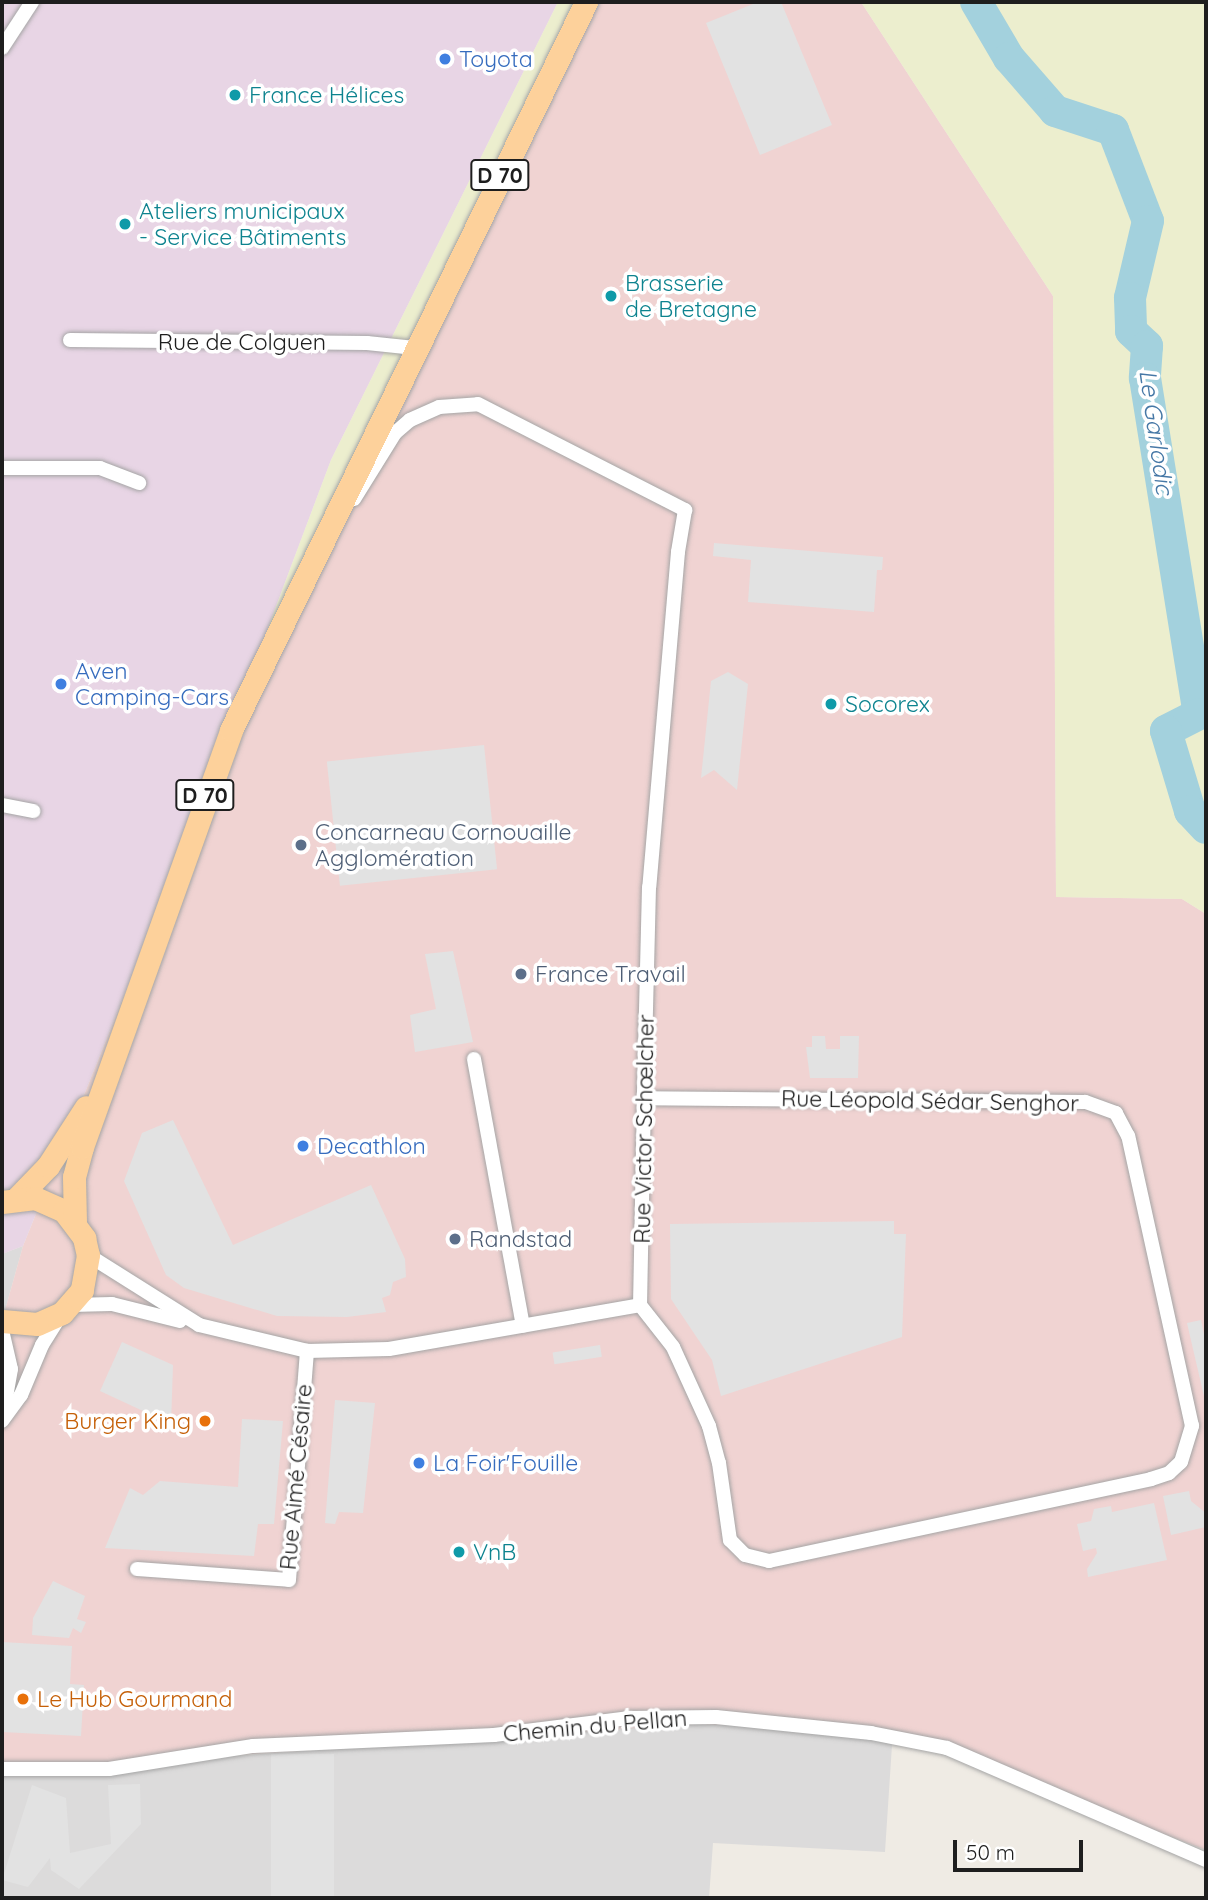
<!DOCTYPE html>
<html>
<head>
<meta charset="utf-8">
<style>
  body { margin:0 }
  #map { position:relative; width:1208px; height:1900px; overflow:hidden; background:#efebe4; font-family:Quicksand,sans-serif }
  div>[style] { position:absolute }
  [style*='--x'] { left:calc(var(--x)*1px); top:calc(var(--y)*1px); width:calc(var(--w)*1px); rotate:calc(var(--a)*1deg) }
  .residential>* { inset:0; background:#dcdbdb }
  .commercial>* { inset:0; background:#f0d3d2 }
  .industrial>* { inset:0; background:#e8d5e5 }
  .farmland>* { inset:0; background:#eceece }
  .parking>* { inset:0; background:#e2e2e2; transform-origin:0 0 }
  .river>* { height:32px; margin:-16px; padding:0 16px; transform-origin:16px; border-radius:16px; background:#a3d1dd }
  .roads { filter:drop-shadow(0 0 2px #a5a5a5) drop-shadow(0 0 2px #a5a5a5) }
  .minor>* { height:14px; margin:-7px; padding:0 7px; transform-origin:7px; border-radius:7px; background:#fff }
  .primary>* { height:23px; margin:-11.5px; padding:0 11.5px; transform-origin:11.5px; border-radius:11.5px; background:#fdd19b }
  .dots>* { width:19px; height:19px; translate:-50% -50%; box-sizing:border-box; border:4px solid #fff; border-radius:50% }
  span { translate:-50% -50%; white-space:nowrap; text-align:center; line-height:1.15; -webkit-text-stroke:7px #fff; paint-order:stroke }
  .shield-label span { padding:2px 5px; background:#fff; border:2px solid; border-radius:5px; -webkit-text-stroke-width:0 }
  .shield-label { font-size:21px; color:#1e1e1e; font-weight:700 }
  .shop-label { font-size:23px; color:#366cbe }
  .left { translate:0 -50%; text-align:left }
  .culture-label { font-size:23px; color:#0d838f }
  .street-label { font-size:23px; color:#1e1e1e }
  .service-label { font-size:23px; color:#4e5e75 }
  .food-label { font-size:23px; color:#c56008 }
  .right { translate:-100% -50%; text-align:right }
  .water-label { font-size:24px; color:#4678a6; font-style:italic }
  .frame { position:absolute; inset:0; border:4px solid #1e1e1e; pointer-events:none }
  .scale { position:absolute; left:953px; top:1840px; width:130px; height:32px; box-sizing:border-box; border:4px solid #1e1e1e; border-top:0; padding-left:9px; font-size:21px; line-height:24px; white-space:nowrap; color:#1e1e1e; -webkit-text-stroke:5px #fff; paint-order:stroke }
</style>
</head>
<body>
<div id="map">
  <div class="residential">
    <i style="clip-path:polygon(23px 1246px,2px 1321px,2px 1254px)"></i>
    <i style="clip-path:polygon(695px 1724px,893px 1730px,885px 1852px,713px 1843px,709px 1898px,2px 1898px,2px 1772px)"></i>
  </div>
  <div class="commercial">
    <i style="clip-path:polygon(586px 2px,861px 2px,1053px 296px,1056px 897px,1182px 899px,1206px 914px,1206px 1850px,892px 1730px,695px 1724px,2px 1771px,2px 1321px,23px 1246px,209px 785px)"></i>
  </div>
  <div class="industrial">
    <i style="clip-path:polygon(2px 2px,558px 2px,331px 460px,209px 785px,23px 1246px,2px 1254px)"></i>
  </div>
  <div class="farmland">
    <i style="clip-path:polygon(558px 2px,586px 2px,209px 785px,331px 460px)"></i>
    <i style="clip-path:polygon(861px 2px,1206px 2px,1206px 914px,1182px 899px,1056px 897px,1053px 296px)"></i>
  </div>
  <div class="parking">
    <i style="clip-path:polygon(758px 2px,781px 2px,832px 125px,760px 155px,706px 23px)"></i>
    <i style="clip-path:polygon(714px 543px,883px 557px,882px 570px,877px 570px,874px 612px,748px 602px,751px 560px,713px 556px)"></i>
    <i style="clip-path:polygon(728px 672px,748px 684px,737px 790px,714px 770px,701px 778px,711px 681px)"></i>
    <i style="left:484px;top:745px;width:125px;height:158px;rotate:84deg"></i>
    <i style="clip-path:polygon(453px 951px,473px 1042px,415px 1052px,410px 1015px,436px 1009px,425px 954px)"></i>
    <i style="clip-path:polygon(812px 1036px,825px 1036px,826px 1049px,840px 1049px,840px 1036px,859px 1036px,858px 1078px,810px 1078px,806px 1047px,812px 1047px)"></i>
    <i style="clip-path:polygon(173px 1120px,233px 1245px,371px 1185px,405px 1259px,406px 1277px,393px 1282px,390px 1295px,382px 1298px,386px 1312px,347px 1317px,277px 1316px,184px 1288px,166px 1275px,124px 1181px,142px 1133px)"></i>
    <i style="clip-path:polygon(894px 1221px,894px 1234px,906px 1234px,902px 1337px,721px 1396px,712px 1360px,671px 1299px,670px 1224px)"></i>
    <i style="clip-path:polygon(1201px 1320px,1206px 1344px,1206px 1405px,1187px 1323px)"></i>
    <i style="clip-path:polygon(122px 1342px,173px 1365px,171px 1424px,100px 1391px)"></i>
    <i style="left:600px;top:1345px;width:12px;height:48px;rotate:81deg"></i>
    <i style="clip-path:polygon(335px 1400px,375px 1403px,363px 1513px,339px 1512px,335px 1524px,325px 1523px)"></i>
    <i style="clip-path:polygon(242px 1419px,283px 1421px,274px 1524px,258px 1524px,254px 1556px,105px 1548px,130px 1488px,143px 1495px,160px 1481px,238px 1487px)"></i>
    <i style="clip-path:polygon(1189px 1491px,1191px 1501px,1206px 1513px,1206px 1527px,1171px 1535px,1163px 1496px)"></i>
    <i style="clip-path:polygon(1154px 1503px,1167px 1560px,1088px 1577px,1087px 1569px,1097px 1553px,1096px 1548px,1083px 1551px,1077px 1524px,1091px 1521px,1094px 1509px,1111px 1506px,1112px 1512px)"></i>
    <i style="clip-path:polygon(53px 1581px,85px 1596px,77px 1619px,86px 1622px,81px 1633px,73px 1628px,69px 1638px,32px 1635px,33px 1618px)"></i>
    <i style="clip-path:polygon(2px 1642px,72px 1646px,70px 1684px,84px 1685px,81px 1736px,2px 1732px)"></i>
    <i style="left:334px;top:1754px;width:144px;height:63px;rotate:90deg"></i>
    <i style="clip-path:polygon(140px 1784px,141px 1824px,79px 1889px,51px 1870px,50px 1858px,28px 1887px,2px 1880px,32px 1785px,66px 1798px,70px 1853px,111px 1844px,108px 1785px)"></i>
  </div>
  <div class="river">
    <i style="--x:976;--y:2;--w:65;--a:59.5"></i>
    <i style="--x:1009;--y:58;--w:70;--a:49"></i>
    <i style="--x:1055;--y:111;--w:61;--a:18.1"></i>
    <i style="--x:1113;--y:130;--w:97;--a:69"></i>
    <i style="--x:1148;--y:221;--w:79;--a:103.2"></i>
    <i style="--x:1130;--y:298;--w:33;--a:88"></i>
    <i style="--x:1131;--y:331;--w:22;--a:43"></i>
    <i style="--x:1147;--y:346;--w:32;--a:94"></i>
    <i style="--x:1145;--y:378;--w:340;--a:80.9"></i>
    <i style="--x:1199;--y:714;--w:37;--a:153"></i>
    <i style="--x:1166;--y:731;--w:84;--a:73.3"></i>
    <i style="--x:1190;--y:811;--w:23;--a:47"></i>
  </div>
  <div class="roads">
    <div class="minor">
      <i style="--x:2;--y:48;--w:55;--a:-56.9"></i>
      <i style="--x:70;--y:340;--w:297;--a:0.6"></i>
      <i style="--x:367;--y:343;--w:48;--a:5.9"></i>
      <i style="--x:2;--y:468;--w:98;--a:0"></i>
      <i style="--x:100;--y:468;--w:42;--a:21"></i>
      <i style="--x:354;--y:499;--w:78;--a:-58.2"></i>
      <i style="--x:395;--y:433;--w:20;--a:-41"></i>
      <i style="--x:410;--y:420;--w:32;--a:-24"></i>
      <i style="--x:439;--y:407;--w:39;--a:-4"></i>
      <i style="--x:478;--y:404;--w:233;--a:27.1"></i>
      <i style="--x:685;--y:510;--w:43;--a:99.5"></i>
      <i style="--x:678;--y:552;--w:336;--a:94.9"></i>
      <i style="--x:649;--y:887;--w:211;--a:91.4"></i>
      <i style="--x:644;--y:1098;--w:207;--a:91.1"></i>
      <i style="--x:640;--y:1305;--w:53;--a:51.8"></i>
      <i style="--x:673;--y:1347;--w:87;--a:65.5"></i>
      <i style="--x:709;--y:1426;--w:38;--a:75"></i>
      <i style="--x:719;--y:1463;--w:78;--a:81.9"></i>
      <i style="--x:730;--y:1540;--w:21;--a:45"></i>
      <i style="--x:745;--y:1555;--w:25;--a:14"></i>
      <i style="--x:769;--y:1561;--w:391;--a:-12.1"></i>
      <i style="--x:1151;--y:1479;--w:19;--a:-18"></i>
      <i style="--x:1169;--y:1473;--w:16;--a:-43"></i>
      <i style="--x:1181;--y:1462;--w:38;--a:-73"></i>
      <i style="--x:1192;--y:1426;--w:297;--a:-102.4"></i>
      <i style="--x:1128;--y:1136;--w:26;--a:-118"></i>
      <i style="--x:1116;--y:1113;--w:33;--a:-160"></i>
      <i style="--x:1085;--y:1102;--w:441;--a:-179.5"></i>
      <i style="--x:2;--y:805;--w:32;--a:11"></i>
      <i style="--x:474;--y:1059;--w:271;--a:79.6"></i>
      <i style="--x:88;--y:1255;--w:131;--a:32.2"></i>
      <i style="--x:199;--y:1325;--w:111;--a:13.5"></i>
      <i style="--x:307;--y:1351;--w:82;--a:-1.4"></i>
      <i style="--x:389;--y:1349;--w:255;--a:-9.9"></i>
      <i style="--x:71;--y:1305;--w:41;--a:-1.4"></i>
      <i style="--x:112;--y:1304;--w:70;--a:14"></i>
      <i style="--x:2;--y:1330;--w:40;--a:77"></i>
      <i style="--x:11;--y:1369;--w:46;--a:100.1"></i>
      <i style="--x:2;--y:1421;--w:32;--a:-54"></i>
      <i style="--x:21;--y:1395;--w:54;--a:-67.2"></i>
      <i style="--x:42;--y:1345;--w:34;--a:-58"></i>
      <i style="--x:137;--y:1569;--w:152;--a:4.1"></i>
      <i style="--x:289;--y:1580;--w:230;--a:-85.5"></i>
      <i style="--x:2;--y:1769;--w:107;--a:0"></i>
      <i style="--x:109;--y:1769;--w:146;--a:-9.1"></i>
      <i style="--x:253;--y:1746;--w:241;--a:-2.6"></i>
      <i style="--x:494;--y:1735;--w:135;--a:-7.2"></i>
      <i style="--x:628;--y:1718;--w:88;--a:-0.7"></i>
      <i style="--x:716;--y:1717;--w:156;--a:5.9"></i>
      <i style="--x:871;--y:1733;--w:77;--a:11.2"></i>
      <i style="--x:947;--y:1748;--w:282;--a:23.4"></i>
    </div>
    <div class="primary">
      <i style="--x:18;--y:1197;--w:43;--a:-45.9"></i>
      <i style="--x:48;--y:1166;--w:70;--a:-57.2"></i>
      <i style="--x:2;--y:1202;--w:33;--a:-7"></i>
      <i style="--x:35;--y:1198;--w:32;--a:24"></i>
      <i style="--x:64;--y:1211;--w:34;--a:53"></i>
      <i style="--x:84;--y:1238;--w:17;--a:77"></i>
      <i style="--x:88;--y:1255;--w:36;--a:100"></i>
      <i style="--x:82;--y:1290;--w:30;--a:131"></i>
      <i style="--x:62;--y:1313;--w:27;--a:156"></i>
      <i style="--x:37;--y:1324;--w:35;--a:-175"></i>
      <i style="--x:75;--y:1222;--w:45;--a:-91.3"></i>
      <i style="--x:74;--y:1177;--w:31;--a:-75"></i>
      <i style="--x:82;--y:1147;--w:443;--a:-70.3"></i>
      <i style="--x:231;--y:730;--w:810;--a:-64"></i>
    </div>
  </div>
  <div class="dots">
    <i style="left:445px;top:59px;background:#3f7fe0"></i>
    <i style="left:235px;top:95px;background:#0f9aa8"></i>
    <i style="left:125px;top:224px;background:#0f9aa8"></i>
    <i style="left:611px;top:296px;background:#0f9aa8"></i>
    <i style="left:61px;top:684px;background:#3f7fe0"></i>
    <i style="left:831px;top:704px;background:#0f9aa8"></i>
    <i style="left:301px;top:845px;background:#5c6f8a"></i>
    <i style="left:521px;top:974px;background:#5c6f8a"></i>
    <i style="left:303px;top:1146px;background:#3f7fe0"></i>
    <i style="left:455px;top:1239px;background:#5c6f8a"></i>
    <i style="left:205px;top:1421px;background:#e8710a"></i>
    <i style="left:419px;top:1463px;background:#3f7fe0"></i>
    <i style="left:459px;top:1552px;background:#0f9aa8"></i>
    <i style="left:23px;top:1699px;background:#e8710a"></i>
  </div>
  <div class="shield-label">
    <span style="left:500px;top:175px">D 70</span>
    <span style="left:205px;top:795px">D 70</span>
  </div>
  <div class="shop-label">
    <span class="left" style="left:459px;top:59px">Toyota</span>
    <span class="left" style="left:75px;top:684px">Aven<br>Camping-Cars</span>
    <span class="left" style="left:317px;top:1146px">Decathlon</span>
    <span class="left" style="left:433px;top:1463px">La Foir'Fouille</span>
  </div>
  <div class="culture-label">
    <span class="left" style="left:249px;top:95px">France Hélices</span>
    <span class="left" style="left:139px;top:224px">Ateliers municipaux<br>- Service Bâtiments</span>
    <span class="left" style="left:625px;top:296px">Brasserie<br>de Bretagne</span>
    <span class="left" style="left:845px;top:704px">Socorex</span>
    <span class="left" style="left:473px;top:1552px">VnB</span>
  </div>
  <div class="street-label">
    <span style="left:242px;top:342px">Rue de Colguen</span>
    <span style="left:930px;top:1101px;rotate:1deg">Rue Léopold Sédar Senghor</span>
    <span style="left:644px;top:1129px;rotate:-89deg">Rue Victor Schœlcher</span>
    <span style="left:296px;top:1477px;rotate:-85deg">Rue Aimé Césaire</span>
    <span style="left:595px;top:1726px;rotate:-5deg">Chemin du Pellan</span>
  </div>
  <div class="service-label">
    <span class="left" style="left:315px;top:845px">Concarneau Cornouaille<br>Agglomération</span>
    <span class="left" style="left:535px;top:974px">France Travail</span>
    <span class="left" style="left:469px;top:1239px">Randstad</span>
  </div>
  <div class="food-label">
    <span class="right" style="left:191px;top:1421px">Burger King</span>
    <span class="left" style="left:37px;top:1699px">Le Hub Gourmand</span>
  </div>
  <div class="water-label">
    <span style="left:1156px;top:432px;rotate:82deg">Le Garlodic</span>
  </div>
  <div class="frame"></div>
  <div class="scale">50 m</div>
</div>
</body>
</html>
